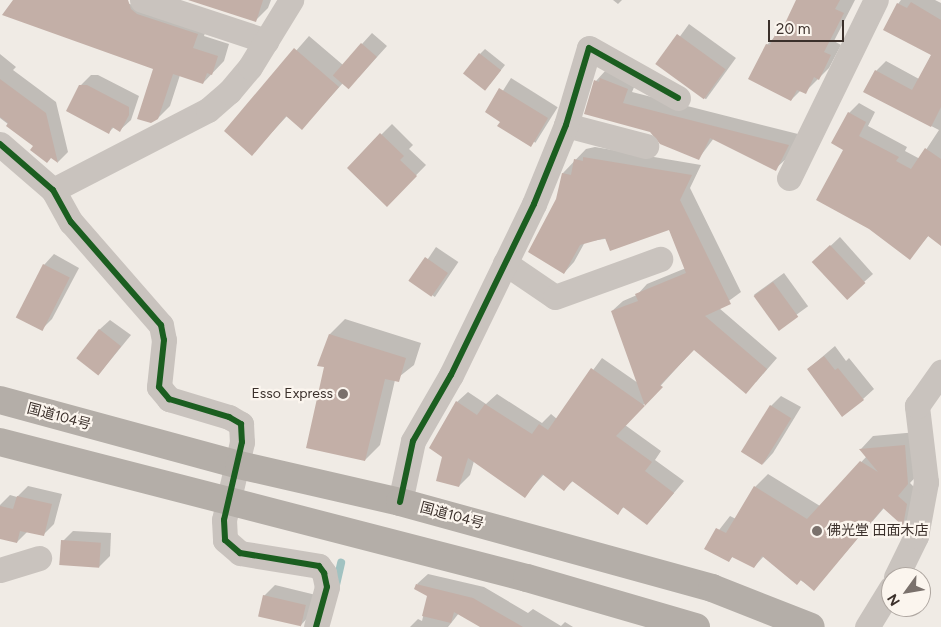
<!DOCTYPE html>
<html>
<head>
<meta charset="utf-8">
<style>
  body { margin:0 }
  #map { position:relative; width:941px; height:627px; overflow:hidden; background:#f0ebe5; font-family:Figtree,"Noto Sans JP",sans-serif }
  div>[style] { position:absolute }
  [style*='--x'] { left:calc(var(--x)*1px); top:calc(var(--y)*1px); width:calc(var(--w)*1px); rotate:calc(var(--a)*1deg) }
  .shadow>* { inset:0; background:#0003; transform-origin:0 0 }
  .stream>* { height:8px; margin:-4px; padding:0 4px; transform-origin:4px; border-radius:4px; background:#a1c2c1 }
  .building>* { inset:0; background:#c3afa7; transform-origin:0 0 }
  .minor>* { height:25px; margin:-12.5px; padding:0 12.5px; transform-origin:12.5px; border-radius:12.5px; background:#c9c3be }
  .trunk>* { height:28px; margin:-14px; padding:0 14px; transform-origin:14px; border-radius:14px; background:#b4aea8 }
  .cycleway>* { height:6px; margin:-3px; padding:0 3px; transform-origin:3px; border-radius:3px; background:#1b5e20 }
  .dots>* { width:14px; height:14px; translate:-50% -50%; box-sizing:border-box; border:2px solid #fbf5ee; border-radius:50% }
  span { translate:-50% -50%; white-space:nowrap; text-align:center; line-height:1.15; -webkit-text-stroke:4.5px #fbf5ee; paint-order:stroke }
  .poi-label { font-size:14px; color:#3b302b }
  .right { translate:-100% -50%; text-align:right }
  .left { translate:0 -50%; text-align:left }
  .street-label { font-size:14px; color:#3b302b }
  .north { position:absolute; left:881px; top:567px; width:50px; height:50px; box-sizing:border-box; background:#fbf5ee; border:1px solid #aea6a0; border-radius:50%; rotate:238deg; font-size:14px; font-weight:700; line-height:20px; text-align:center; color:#3b302b }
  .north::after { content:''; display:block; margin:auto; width:18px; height:22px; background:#7a716c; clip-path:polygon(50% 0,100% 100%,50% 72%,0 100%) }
  .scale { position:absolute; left:768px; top:20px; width:76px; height:22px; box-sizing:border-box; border:2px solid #3b302b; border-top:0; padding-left:6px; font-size:15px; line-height:18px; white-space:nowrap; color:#3b302b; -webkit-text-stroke:4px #fbf5ee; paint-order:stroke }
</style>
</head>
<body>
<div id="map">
  <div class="shadow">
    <i style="clip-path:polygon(50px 0,118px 0,162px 15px,209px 21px,204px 36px,229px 44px,224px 61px,203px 83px,180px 75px,170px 106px,158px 118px,155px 69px)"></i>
    <i style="clip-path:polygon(193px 0,271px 0,268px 8px,256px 20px)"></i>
    <i style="clip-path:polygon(613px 0,622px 0,618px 4px)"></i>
    <i style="clip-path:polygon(798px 0,855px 0,834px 41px,841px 45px,829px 68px,805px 92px,801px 90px,791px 100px,767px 45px,784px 27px)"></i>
    <i style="clip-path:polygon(901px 0,935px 0,941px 3px,941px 244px,929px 235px,910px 258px,845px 149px,849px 113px,859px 103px,875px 112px,868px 126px,907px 147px,905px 151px,920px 159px,939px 130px,865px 92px,876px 71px,886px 61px,919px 79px,932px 54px,898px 4px)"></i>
    <i style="left:689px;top:24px;width:58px;height:51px;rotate:36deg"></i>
    <i style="clip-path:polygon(372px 33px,387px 46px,359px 77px,343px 83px,302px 128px,287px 116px,252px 154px,226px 131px,309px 36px,343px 65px)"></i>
    <i style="clip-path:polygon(485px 49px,505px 65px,490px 84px,480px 54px)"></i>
    <i style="clip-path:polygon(0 54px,16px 67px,13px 70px,56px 102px,68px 152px,58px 162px,0 118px)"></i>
    <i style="clip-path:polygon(606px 70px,638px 78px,632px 92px,798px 134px,786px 159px,775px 169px,714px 138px,699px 158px,651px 131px,586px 113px,596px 81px)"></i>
    <i style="clip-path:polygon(91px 75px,98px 75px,139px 96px,131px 120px,120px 130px,114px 127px,109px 132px,80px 86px)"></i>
    <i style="left:511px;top:78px;width:55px;height:42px;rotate:32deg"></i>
    <i style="clip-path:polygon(392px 124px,413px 145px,409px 149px,426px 165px,387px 205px,348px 168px)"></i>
    <i style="clip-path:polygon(595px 147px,701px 165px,690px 188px,741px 292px,719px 308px,777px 358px,756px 382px,694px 349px,625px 425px,661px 451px,655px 460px,684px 481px,657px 513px,624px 507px,617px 513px,573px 481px,564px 489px,544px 474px,525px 496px,474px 461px,470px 475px,459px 486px,457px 402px,468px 392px,486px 404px,497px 394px,542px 423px,551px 414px,557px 419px,602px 358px,638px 383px,612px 311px,623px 301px,637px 295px,647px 284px,686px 268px,669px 229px,585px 242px,574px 262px,564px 273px,557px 200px,563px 173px,586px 149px)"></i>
    <i style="clip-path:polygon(840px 237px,873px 274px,864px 282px,822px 254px)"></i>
    <i style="left:436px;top:247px;width:27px;height:42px;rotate:34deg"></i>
    <i style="clip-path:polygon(54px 254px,79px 268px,52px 319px,41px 330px,44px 265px)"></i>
    <i style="left:784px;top:273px;width:41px;height:37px;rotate:54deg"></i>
    <i style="clip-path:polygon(345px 319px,421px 343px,414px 365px,395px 380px,380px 445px,365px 460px,325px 367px,330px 334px)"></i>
    <i style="clip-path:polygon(110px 320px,131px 335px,99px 374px,99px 330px)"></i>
    <i style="clip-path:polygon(835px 346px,846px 361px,849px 358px,874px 389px,863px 399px,808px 369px)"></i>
    <i style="clip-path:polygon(781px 396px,801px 407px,773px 453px,763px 464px,771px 406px)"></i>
    <i style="clip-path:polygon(917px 432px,921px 471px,910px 483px,919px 492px,916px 512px,903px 524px,884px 508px,814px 589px,764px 556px,754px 567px,733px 556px,729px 561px,705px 548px,730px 516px,736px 519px,755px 487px,768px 474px,820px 506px,867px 456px,861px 449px,873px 436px)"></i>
    <i style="clip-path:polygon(28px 486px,62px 494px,54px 524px,43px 535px,28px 531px,17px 542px,0 538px,0 505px,10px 495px,17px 497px)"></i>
    <i style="clip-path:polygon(73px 531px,111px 533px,110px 556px,99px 567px,63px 541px)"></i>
    <i style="clip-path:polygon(428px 574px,484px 587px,528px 613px,533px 609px,561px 626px,565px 622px,573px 627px,482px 627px,459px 613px,448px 627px,410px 627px,418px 619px,422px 621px,428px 596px,417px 584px)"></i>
    <i style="clip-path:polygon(275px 585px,316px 595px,311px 614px,301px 625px,264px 596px)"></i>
  </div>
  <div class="stream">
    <i style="--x:336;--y:585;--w:23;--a:-77"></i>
  </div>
  <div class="building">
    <i style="clip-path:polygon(13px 0,128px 0,131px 9px,137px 14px,198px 34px,193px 48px,218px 56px,212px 75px,207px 73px,203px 84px,173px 74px,158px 119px,151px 123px,137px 119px,153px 69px,2px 15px)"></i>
    <i style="clip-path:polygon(188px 0,263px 0,256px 22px)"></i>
    <i style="clip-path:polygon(796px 0,840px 0,835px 9px,844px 13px,824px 52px,831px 55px,819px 80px,814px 77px,806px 94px,797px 90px,791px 101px,748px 79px,766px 44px,770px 45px,775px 35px,779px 36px)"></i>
    <i style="clip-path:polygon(911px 2px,941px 20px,941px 107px,931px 127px,863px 92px,875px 70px,912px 90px,931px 55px,883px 30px,897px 3px,907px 8px)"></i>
    <i style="left:677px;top:34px;width:60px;height:37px;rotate:36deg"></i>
    <i style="left:361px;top:43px;width:21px;height:43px;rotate:41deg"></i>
    <i style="clip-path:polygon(294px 48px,339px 87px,302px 130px,286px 116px,252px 156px,224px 131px)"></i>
    <i style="left:479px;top:53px;width:28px;height:26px;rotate:38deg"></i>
    <i style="clip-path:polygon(600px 78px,628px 89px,623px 103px,789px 145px,776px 171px,710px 138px,699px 160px,660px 144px,650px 132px,584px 114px,594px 80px,599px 82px)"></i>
    <i style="clip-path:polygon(0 79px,46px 113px,58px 163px,51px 158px,47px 163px,30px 150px,33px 146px,6px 126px,8px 123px,0 117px)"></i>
    <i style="clip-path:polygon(79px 85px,87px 85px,129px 107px,129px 115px,120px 132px,112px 127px,109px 134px,66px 111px)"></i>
    <i style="clip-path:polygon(499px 88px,548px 118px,531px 147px,497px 126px,500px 122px,485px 112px)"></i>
    <i style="clip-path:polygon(848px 112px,866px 122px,859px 136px,899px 157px,896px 161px,911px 169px,925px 148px,941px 159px,941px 246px,928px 236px,910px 260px,869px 229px,816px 200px,843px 150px,831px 143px)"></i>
    <i style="clip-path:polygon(380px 133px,404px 156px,400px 160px,417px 176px,387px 207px,347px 168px)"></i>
    <i style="clip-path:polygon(583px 157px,692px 175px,680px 200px,731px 304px,705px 316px,767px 369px,746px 394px,694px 350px,660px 385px,663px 387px,616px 436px,652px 462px,645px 471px,674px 493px,647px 525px,623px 507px,618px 515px,572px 481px,564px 491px,542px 474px,525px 498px,468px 458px,459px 487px,436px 481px,442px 457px,429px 448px,456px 401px,477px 415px,485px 404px,532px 434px,539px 424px,548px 430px,591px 368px,645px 406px,611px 311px,638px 301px,635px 294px,686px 273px,669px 230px,610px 251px,605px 238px,580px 245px,564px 274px,528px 252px,556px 199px,562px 173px,571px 175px,574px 159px,583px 161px)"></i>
    <i style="left:830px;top:245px;width:52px;height:25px;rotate:47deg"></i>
    <i style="left:425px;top:257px;width:28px;height:29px;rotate:35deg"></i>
    <i style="left:43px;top:264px;width:30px;height:60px;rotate:27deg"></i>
    <i style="left:773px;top:282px;width:43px;height:24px;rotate:54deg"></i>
    <i style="left:99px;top:329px;width:28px;height:37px;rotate:38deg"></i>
    <i style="clip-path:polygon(329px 334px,406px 358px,399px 382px,385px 379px,365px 461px,306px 448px,324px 367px,317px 366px)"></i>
    <i style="clip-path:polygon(824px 356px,835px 370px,838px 368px,864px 400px,842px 417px,807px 369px)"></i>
    <i style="left:770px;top:405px;width:25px;height:55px;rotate:32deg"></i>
    <i style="clip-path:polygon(905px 445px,908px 484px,898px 496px,907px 504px,903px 526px,883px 508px,814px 591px,801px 580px,797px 585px,762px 556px,754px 568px,732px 557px,729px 562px,704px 549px,716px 528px,726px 533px,754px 486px,807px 519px,860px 461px,878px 472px,859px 449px)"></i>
    <i style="clip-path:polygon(17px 496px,52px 504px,44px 536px,20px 531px,17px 543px,0 539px,0 506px,13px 509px)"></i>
    <i style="left:61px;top:540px;width:40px;height:25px;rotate:4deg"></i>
    <i style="clip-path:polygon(416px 584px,473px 598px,523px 627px,480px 627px,454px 612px,451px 623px,422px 616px,427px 596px,414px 589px)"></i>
    <i style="left:263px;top:595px;width:44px;height:22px;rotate:13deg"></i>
  </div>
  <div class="minor">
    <i style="--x:142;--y:0;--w:131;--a:18.3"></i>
    <i style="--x:566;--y:125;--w:83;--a:14.7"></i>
    <i style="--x:0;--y:144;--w:70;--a:41"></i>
    <i style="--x:53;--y:190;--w:37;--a:61"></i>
    <i style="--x:71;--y:222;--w:137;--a:48.9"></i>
    <i style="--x:161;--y:325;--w:15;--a:79"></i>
    <i style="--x:164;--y:340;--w:47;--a:96.1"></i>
    <i style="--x:159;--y:387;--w:16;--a:50"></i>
    <i style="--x:169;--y:399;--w:63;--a:16.7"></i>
    <i style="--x:229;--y:417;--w:14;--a:30"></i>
    <i style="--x:241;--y:424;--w:18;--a:87"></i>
    <i style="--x:242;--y:442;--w:80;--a:103"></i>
    <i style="--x:224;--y:520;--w:20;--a:87"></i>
    <i style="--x:225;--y:540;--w:20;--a:41"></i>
    <i style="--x:240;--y:553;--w:80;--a:9.3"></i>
    <i style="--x:319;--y:566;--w:9;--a:54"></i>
    <i style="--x:324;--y:573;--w:14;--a:78"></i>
    <i style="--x:327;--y:587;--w:41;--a:105.4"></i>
    <i style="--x:789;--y:178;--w:198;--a:-64"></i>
    <i style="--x:53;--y:190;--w:174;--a:-27.3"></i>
    <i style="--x:208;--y:110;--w:28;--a:-41"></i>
    <i style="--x:229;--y:92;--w:33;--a:-50"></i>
    <i style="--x:250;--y:67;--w:79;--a:-58.5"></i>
    <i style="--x:505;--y:263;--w:60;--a:34.2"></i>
    <i style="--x:555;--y:297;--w:112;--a:-19.9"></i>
    <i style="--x:400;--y:502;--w:62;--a:-78"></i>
    <i style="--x:413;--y:441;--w:76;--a:-60.1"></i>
    <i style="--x:451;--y:375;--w:190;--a:-64.1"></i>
    <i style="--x:534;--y:204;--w:85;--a:-67.9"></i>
    <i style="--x:566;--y:125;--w:80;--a:-73.4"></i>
    <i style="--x:589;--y:48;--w:102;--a:29.3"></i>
    <i style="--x:0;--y:570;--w:41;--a:-17.1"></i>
    <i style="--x:896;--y:577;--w:46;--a:-64"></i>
    <i style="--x:916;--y:536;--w:55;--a:-79.5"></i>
    <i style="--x:926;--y:482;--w:77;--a:-96.8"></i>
    <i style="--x:917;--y:406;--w:42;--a:-54.8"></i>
    <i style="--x:867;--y:627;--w:46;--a:-58.4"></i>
  </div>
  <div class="trunk">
    <i style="--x:0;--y:400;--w:248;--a:15.2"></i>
    <i style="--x:239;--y:465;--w:165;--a:12.9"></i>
    <i style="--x:400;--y:502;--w:324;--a:15.4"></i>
    <i style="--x:712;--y:588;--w:106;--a:21.5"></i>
    <i style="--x:0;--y:442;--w:544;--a:14.47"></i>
    <i style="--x:527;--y:578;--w:176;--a:16.2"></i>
  </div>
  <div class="cycleway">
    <i style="--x:0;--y:144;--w:70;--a:41"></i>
    <i style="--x:53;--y:190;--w:37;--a:61"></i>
    <i style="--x:71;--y:222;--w:137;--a:48.9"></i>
    <i style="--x:161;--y:325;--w:15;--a:79"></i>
    <i style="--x:164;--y:340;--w:47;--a:96.1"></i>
    <i style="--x:159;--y:387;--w:16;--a:50"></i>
    <i style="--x:169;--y:399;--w:63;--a:16.7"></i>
    <i style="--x:229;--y:417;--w:14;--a:30"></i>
    <i style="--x:241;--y:424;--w:18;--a:87"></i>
    <i style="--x:242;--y:442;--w:80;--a:103"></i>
    <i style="--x:224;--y:520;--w:20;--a:87"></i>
    <i style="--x:225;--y:540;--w:20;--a:41"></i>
    <i style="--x:240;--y:553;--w:80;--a:9.3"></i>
    <i style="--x:319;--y:566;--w:9;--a:54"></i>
    <i style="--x:324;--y:573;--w:14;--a:78"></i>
    <i style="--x:327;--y:587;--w:41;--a:105.4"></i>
    <i style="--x:400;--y:502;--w:62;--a:-78"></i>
    <i style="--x:413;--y:441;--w:76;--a:-60.1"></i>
    <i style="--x:451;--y:375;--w:190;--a:-64.1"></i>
    <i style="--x:534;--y:204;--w:85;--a:-67.9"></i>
    <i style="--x:566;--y:125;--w:80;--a:-73.4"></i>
    <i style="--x:589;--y:48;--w:102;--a:29.3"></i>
  </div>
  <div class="dots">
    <i style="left:343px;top:394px;background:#7a716c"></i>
    <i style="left:817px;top:531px;background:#7a716c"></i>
  </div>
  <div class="poi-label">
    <span class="right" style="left:333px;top:394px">Esso Express</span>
    <span class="left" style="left:827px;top:531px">佛光堂 田面木店</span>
  </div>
  <div class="street-label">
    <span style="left:59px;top:417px;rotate:15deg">国道104号</span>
    <span style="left:452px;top:516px;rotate:15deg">国道104号</span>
  </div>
  <div class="north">N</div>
  <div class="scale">20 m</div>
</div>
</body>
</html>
